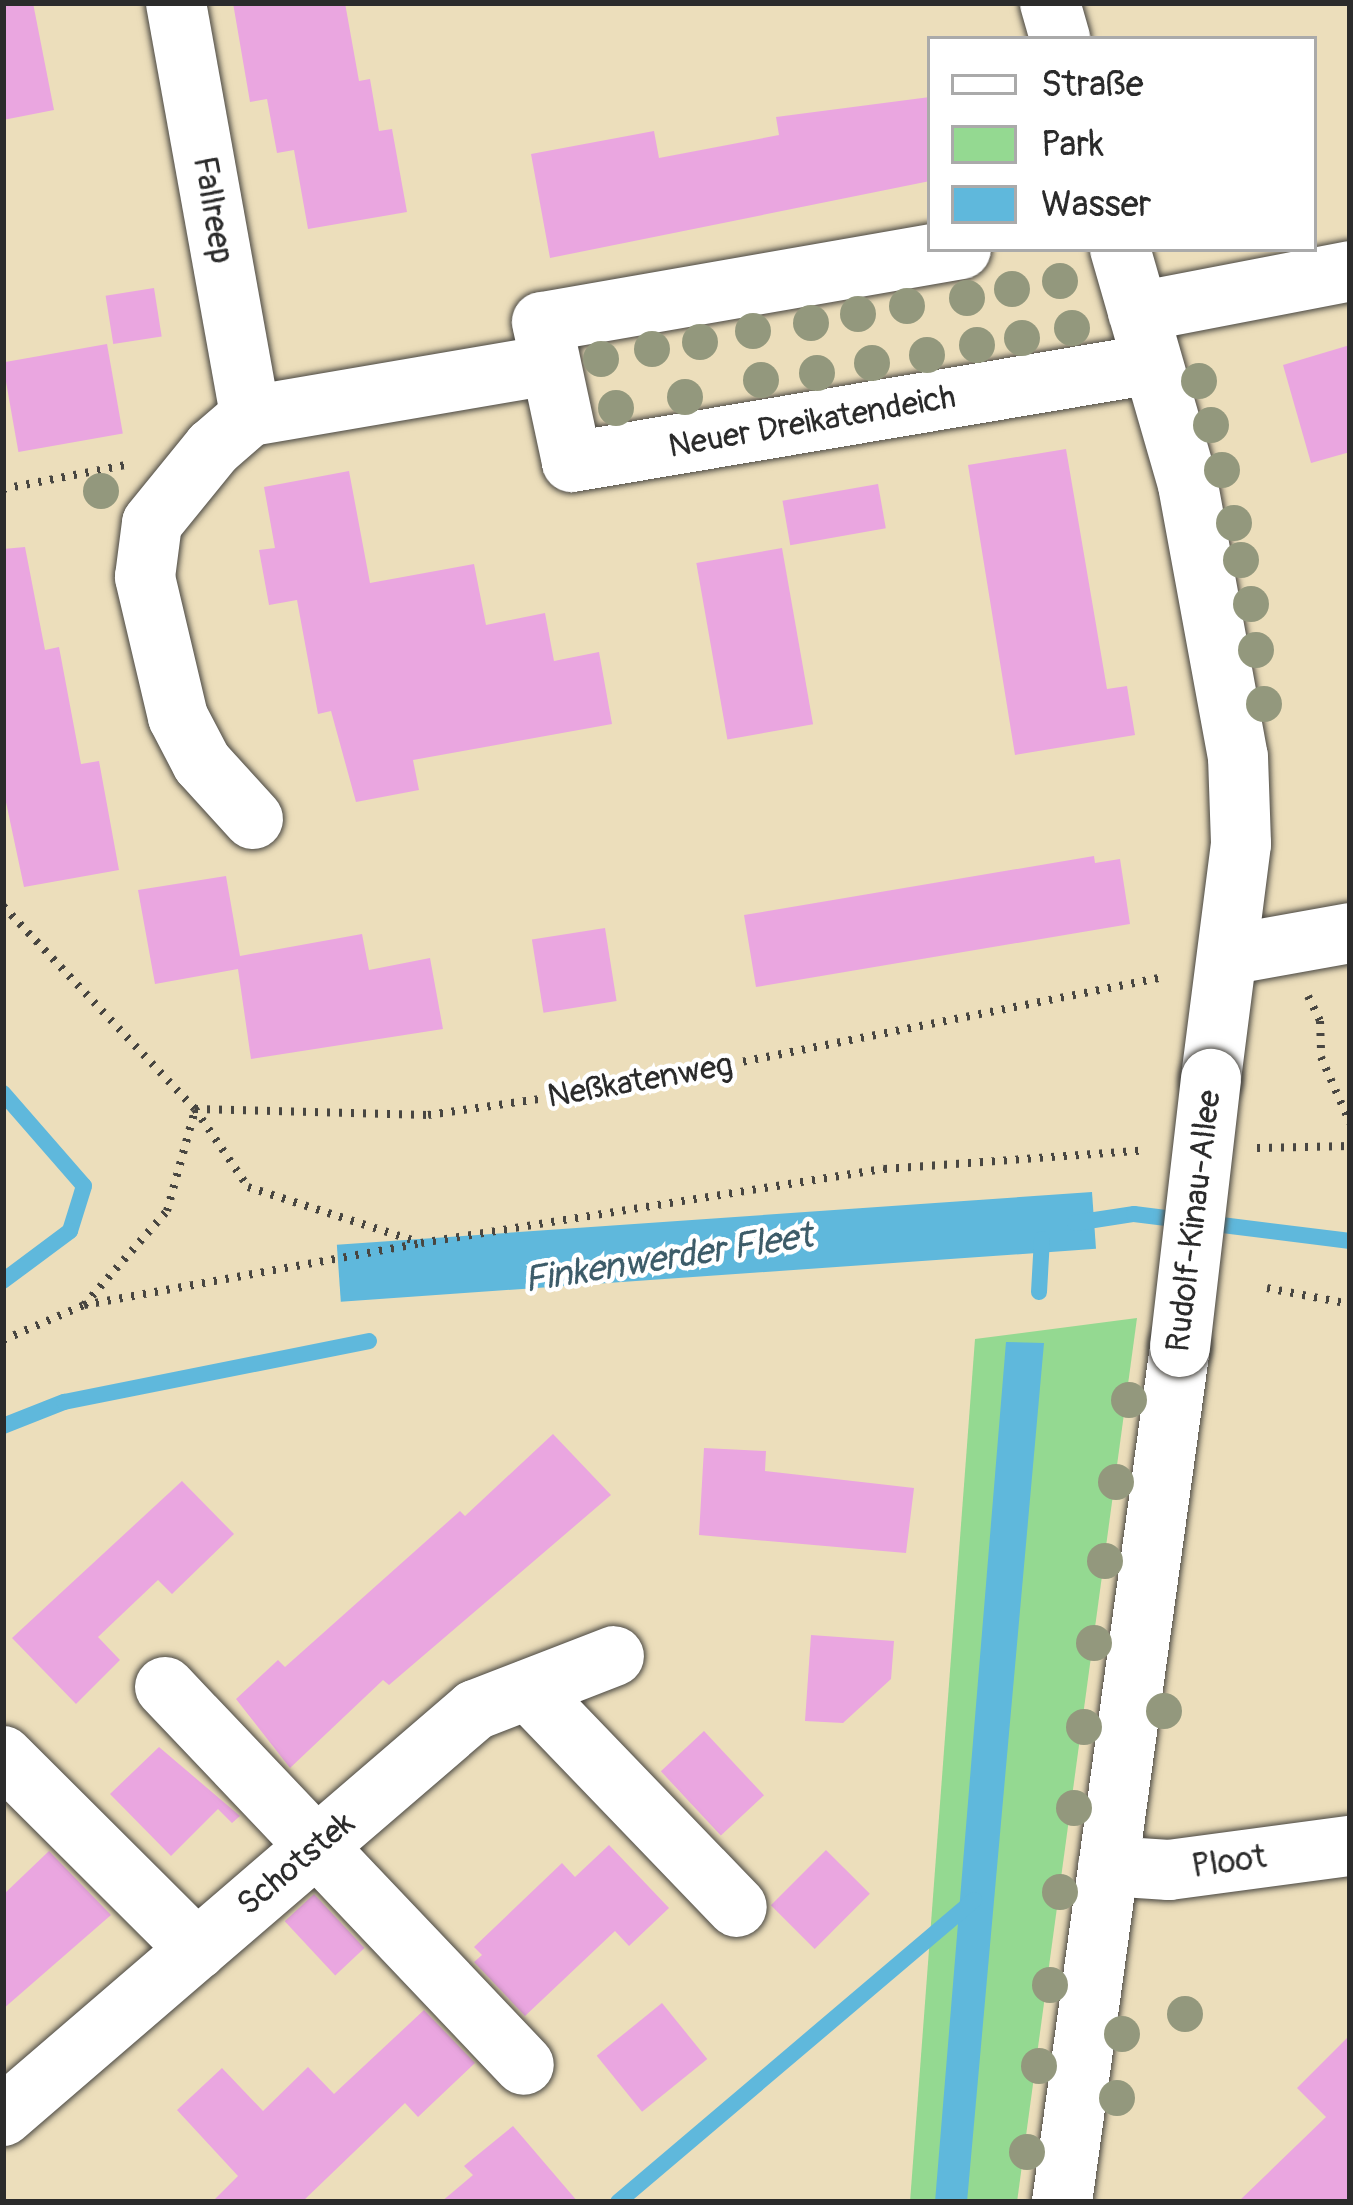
<!DOCTYPE html>
<html>
<head>
<meta charset="utf-8">
<style>
  body { margin:0 }
  #map { position:relative; width:1353px; height:2205px; overflow:hidden; background:#ecdebb; font-family:Pangolin,sans-serif }
  div>[style] { position:absolute }
  [style*='--x'] { left:calc(var(--x)*1px); top:calc(var(--y)*1px); width:calc(var(--w)*1px); rotate:calc(var(--a)*1deg) }
  .green>* { inset:0; background:#94d991 }
  .water>* { inset:0; background:#5fb8dc; transform-origin:0 0 }
  .stream>* { height:16px; margin:-8px; padding:0 8px; transform-origin:8px; border-radius:8px; background:#5fb8dc }
  .building>* { inset:0; background:#eaa6e0; transform-origin:0 0 }
  .path>* { height:8px; margin-top:-4px; transform-origin:0; background:repeating-linear-gradient(90deg,#484641 0 3px,transparent 0 12px) }
  .roads { filter:drop-shadow(0 0 3px #484641) drop-shadow(0 0 3px #484641) }
  .minor>* { height:60px; margin:-30px; padding:0 30px; transform-origin:30px; border-radius:30px; background:#fff }
  .bridges { filter:drop-shadow(0 0 3px #484641) drop-shadow(0 0 3px #484641) }
  .minor-bridge>* { height:60px; margin:-30px; padding:0 30px; transform-origin:30px; border-radius:30px; background:#fff }
  .trees>* { width:36px; height:36px; margin:-18px; border-radius:50%; background:#93987d }
  span { translate:-50% -50%; white-space:nowrap; text-align:center; line-height:1.15; -webkit-text-stroke:9px #fff; paint-order:stroke }
  .street-label { font-size:33px; color:#2b2b2b }
  .water-label { font-size:36px; color:#3d5c69; font-style:italic }
  .frame { position:absolute; inset:0; border:6px solid #2b2b2b; pointer-events:none }
  .legend { position:absolute; left:927px; top:36px; width:390px; height:216px; box-sizing:border-box; background:#fff; border:3px solid #aaa; margin:0; padding:15px 21px; list-style:none; font-size:36px; color:#2b2b2b }
  .legend li { display:flex; align-items:center; gap:24px; height:60px }
  .legend b { width:60px; border:3px solid #aaa }
</style>
</head>
<body>
<div id="map">
  <div class="green">
    <i style="clip-path:polygon(1137px 1318px,1017px 2202px,910px 2202px,975px 1339px)"></i>
  </div>
  <div class="water">
    <i style="left:1092px;top:1192px;width:57px;height:757px;rotate:86deg"></i>
    <i style="clip-path:polygon(1006px 1342px,1044px 1343px,967px 2202px,935px 2202px)"></i>
  </div>
  <div class="stream">
    <i style="--x:3;--y:1093;--w:123;--a:48.9"></i>
    <i style="--x:84;--y:1186;--w:47;--a:107.3"></i>
    <i style="--x:70;--y:1231;--w:84;--a:143.3"></i>
    <i style="--x:1075;--y:1223;--w:60;--a:-8.7"></i>
    <i style="--x:1134;--y:1214;--w:218;--a:7.1"></i>
    <i style="--x:1039;--y:1292;--w:53;--a:-86.8"></i>
    <i style="--x:3;--y:1426;--w:66;--a:-21.5"></i>
    <i style="--x:64;--y:1402;--w:311;--a:-11.3"></i>
    <i style="--x:618;--y:2202;--w:467;--a:-40.3"></i>
  </div>
  <div class="building">
    <i style="clip-path:polygon(3px 3px,33px 3px,54px 110px,3px 120px)"></i>
    <i style="clip-path:polygon(233px 3px,345px 3px,359px 81px,370px 79px,379px 131px,392px 129px,407px 212px,308px 229px,294px 150px,277px 153px,267px 99px,250px 102px)"></i>
    <i style="clip-path:polygon(930px 97px,930px 181px,550px 258px,531px 154px,654px 131px,659px 158px,779px 135px,776px 117px)"></i>
    <i style="left:154px;top:288px;width:49px;height:49px;rotate:81deg"></i>
    <i style="left:107px;top:344px;width:91px;height:106px;rotate:80deg"></i>
    <i style="clip-path:polygon(1350px 345px,1350px 452px,1311px 463px,1283px 365px)"></i>
    <i style="clip-path:polygon(1066px 449px,1107px 689px,1127px 686px,1135px 735px,1015px 755px,968px 465px)"></i>
    <i style="clip-path:polygon(349px 471px,370px 583px,474px 564px,486px 625px,545px 613px,554px 661px,599px 652px,612px 724px,413px 760px,419px 790px,356px 802px,331px 711px,318px 714px,297px 600px,269px 605px,259px 550px,275px 548px,264px 487px)"></i>
    <i style="left:878px;top:484px;width:45px;height:97px;rotate:80deg"></i>
    <i style="clip-path:polygon(25px 547px,45px 650px,59px 647px,81px 764px,99px 761px,119px 870px,24px 887px,3px 788px,3px 549px)"></i>
    <i style="left:782px;top:548px;width:179px;height:87px;rotate:80deg"></i>
    <i style="clip-path:polygon(1094px 856px,1095px 863px,1120px 859px,1130px 924px,756px 987px,744px 915px)"></i>
    <i style="clip-path:polygon(226px 876px,240px 956px,362px 934px,369px 970px,430px 958px,443px 1029px,251px 1059px,238px 969px,155px 984px,138px 890px)"></i>
    <i style="left:605px;top:928px;width:74px;height:74px;rotate:81deg"></i>
    <i style="clip-path:polygon(553px 1434px,611px 1495px,389px 1685px,383px 1680px,290px 1768px,236px 1699px,278px 1660px,285px 1667px,460px 1511px,465px 1516px)"></i>
    <i style="clip-path:polygon(704px 1448px,766px 1451px,765px 1471px,914px 1488px,906px 1553px,699px 1535px)"></i>
    <i style="clip-path:polygon(182px 1481px,234px 1534px,172px 1594px,158px 1580px,98px 1637px,120px 1660px,76px 1704px,12px 1638px)"></i>
    <i style="clip-path:polygon(811px 1635px,894px 1641px,891px 1679px,843px 1723px,805px 1721px)"></i>
    <i style="left:704px;top:1731px;width:88px;height:59px;rotate:47deg"></i>
    <i style="clip-path:polygon(159px 1747px,240px 1816px,232px 1823px,218px 1809px,171px 1856px,110px 1794px)"></i>
    <i style="clip-path:polygon(609px 1845px,669px 1908px,629px 1946px,615px 1931px,525px 2016px,474px 1962px,482px 1955px,474px 1947px,562px 1863px,575px 1877px)"></i>
    <i style="left:826px;top:1850px;width:62px;height:78px;rotate:45deg"></i>
    <i style="clip-path:polygon(49px 1851px,111px 1915px,3px 2009px,3px 1895px)"></i>
    <i style="left:314px;top:1894px;width:74px;height:40px;rotate:47deg"></i>
    <i style="left:662px;top:2003px;width:72px;height:84px;rotate:51deg"></i>
    <i style="clip-path:polygon(424px 2010px,475px 2063px,418px 2117px,405px 2103px,302px 2202px,212px 2202px,238px 2176px,177px 2110px,222px 2068px,263px 2111px,308px 2067px,334px 2094px)"></i>
    <i style="clip-path:polygon(1350px 2035px,1350px 2202px,1238px 2202px,1326px 2117px,1297px 2088px)"></i>
    <i style="clip-path:polygon(513px 2126px,578px 2202px,441px 2202px,473px 2175px,464px 2166px)"></i>
  </div>
  <div class="path">
    <i style="--x:3;--y:489;--w:124;--a:-11.1"></i>
    <i style="--x:3;--y:906;--w:279;--a:46.6"></i>
    <i style="--x:195;--y:1109;--w:94;--a:55.8"></i>
    <i style="--x:248;--y:1187;--w:176;--a:17.9"></i>
    <i style="--x:1308;--y:996;--w:28;--a:64"></i>
    <i style="--x:1320;--y:1021;--w:36;--a:88"></i>
    <i style="--x:1321;--y:1057;--w:72;--a:66.3"></i>
    <i style="--x:195;--y:1109;--w:233;--a:1.5"></i>
    <i style="--x:428;--y:1115;--w:176;--a:-8.2"></i>
    <i style="--x:602;--y:1090;--w:573;--a:-11.37"></i>
    <i style="--x:1257;--y:1148;--w:93;--a:-1.2"></i>
    <i style="--x:1267;--y:1288;--w:85;--a:10.9"></i>
    <i style="--x:84;--y:1305;--w:125;--a:-48.6"></i>
    <i style="--x:167;--y:1211;--w:105;--a:-74.5"></i>
    <i style="--x:3;--y:1340;--w:88;--a:-23.4"></i>
    <i style="--x:84;--y:1305;--w:343;--a:-10.4"></i>
    <i style="--x:421;--y:1243;--w:469;--a:-9.1"></i>
    <i style="--x:884;--y:1169;--w:263;--a:-4.1"></i>
  </div>
  <div class="roads">
    <div class="minor">
      <i style="--x:176;--y:3;--w:420;--a:79.8"></i>
      <i style="--x:1050;--y:3;--w:37;--a:74"></i>
      <i style="--x:961;--y:249;--w:425;--a:170.1"></i>
      <i style="--x:542;--y:322;--w:143;--a:77.9"></i>
      <i style="--x:572;--y:462;--w:588;--a:-9.59"></i>
      <i style="--x:1120;--y:249;--w:246;--a:73.9"></i>
      <i style="--x:1188;--y:485;--w:277;--a:79.6"></i>
      <i style="--x:1238;--y:757;--w:87;--a:88"></i>
      <i style="--x:1241;--y:844;--w:237;--a:97.3"></i>
      <i style="--x:1138;--y:312;--w:216;--a:-10.9"></i>
      <i style="--x:253;--y:819;--w:76;--a:-132.3"></i>
      <i style="--x:202;--y:763;--w:52;--a:-117.6"></i>
      <i style="--x:178;--y:717;--w:144;--a:-103.3"></i>
      <i style="--x:145;--y:577;--w:54;--a:-82.6"></i>
      <i style="--x:152;--y:523;--w:97;--a:-50.9"></i>
      <i style="--x:213;--y:448;--w:49;--a:-40.9"></i>
      <i style="--x:250;--y:416;--w:302;--a:-9.7"></i>
      <i style="--x:1228;--y:955;--w:124;--a:-10.2"></i>
      <i style="--x:165;--y:1687;--w:521;--a:46.48"></i>
      <i style="--x:528;--y:1690;--w:301;--a:46.1"></i>
      <i style="--x:3;--y:1756;--w:274;--a:44.9"></i>
      <i style="--x:1108;--y:1866;--w:61;--a:3.8"></i>
      <i style="--x:1169;--y:1870;--w:183;--a:-7.6"></i>
      <i style="--x:3;--y:2116;--w:623;--a:-40.7"></i>
      <i style="--x:475;--y:1710;--w:149;--a:-21.2"></i>
      <i style="--x:1062;--y:2202;--w:863;--a:-82.14"></i>
    </div>
  </div>
  <div class="bridges">
    <div class="minor-bridge">
      <i style="--x:1180;--y:1347;--w:270;--a:-83.4"></i>
    </div>
  </div>
  <div class="trees">
    <i style="left:1060px;top:281px"></i>
    <i style="left:1012px;top:289px"></i>
    <i style="left:967px;top:298px"></i>
    <i style="left:907px;top:306px"></i>
    <i style="left:858px;top:314px"></i>
    <i style="left:811px;top:323px"></i>
    <i style="left:1072px;top:328px"></i>
    <i style="left:753px;top:331px"></i>
    <i style="left:1022px;top:338px"></i>
    <i style="left:700px;top:342px"></i>
    <i style="left:977px;top:345px"></i>
    <i style="left:652px;top:349px"></i>
    <i style="left:927px;top:355px"></i>
    <i style="left:601px;top:359px"></i>
    <i style="left:872px;top:363px"></i>
    <i style="left:817px;top:373px"></i>
    <i style="left:761px;top:380px"></i>
    <i style="left:1199px;top:381px"></i>
    <i style="left:685px;top:397px"></i>
    <i style="left:616px;top:408px"></i>
    <i style="left:1211px;top:425px"></i>
    <i style="left:1222px;top:470px"></i>
    <i style="left:101px;top:491px"></i>
    <i style="left:1234px;top:523px"></i>
    <i style="left:1241px;top:560px"></i>
    <i style="left:1251px;top:604px"></i>
    <i style="left:1256px;top:650px"></i>
    <i style="left:1264px;top:704px"></i>
    <i style="left:1129px;top:1400px"></i>
    <i style="left:1116px;top:1482px"></i>
    <i style="left:1105px;top:1561px"></i>
    <i style="left:1094px;top:1643px"></i>
    <i style="left:1164px;top:1711px"></i>
    <i style="left:1084px;top:1727px"></i>
    <i style="left:1074px;top:1808px"></i>
    <i style="left:1060px;top:1892px"></i>
    <i style="left:1050px;top:1985px"></i>
    <i style="left:1185px;top:2014px"></i>
    <i style="left:1122px;top:2034px"></i>
    <i style="left:1039px;top:2066px"></i>
    <i style="left:1117px;top:2098px"></i>
    <i style="left:1027px;top:2152px"></i>
  </div>
  <div class="street-label">
    <span style="left:213px;top:210px;rotate:80deg">Fallreep</span>
    <span style="left:812px;top:422px;rotate:-10deg">Neuer Dreikatendeich</span>
    <span style="left:640px;top:1081px;rotate:-10deg">Neßkatenweg</span>
    <span style="left:1194px;top:1221px;rotate:-83deg">Rudolf-Kinau-Allee</span>
    <span style="left:1229px;top:1862px;rotate:-8deg">Ploot</span>
    <span style="left:296px;top:1864px;rotate:-40deg">Schotstek</span>
  </div>
  <div class="water-label">
    <span style="left:668px;top:1258px;rotate:-9deg">Finkenwerder Fleet</span>
  </div>
  <div class="frame"></div>
  <ul class="legend">
  <li><b style="height:15px;background:#fff"></b>Straße</li>
  <li><b style="height:33px;background:#94d991"></b>Park</li>
  <li><b style="height:33px;background:#5fb8dc"></b>Wasser</li>
  </ul>
</div>
</body>
</html>
